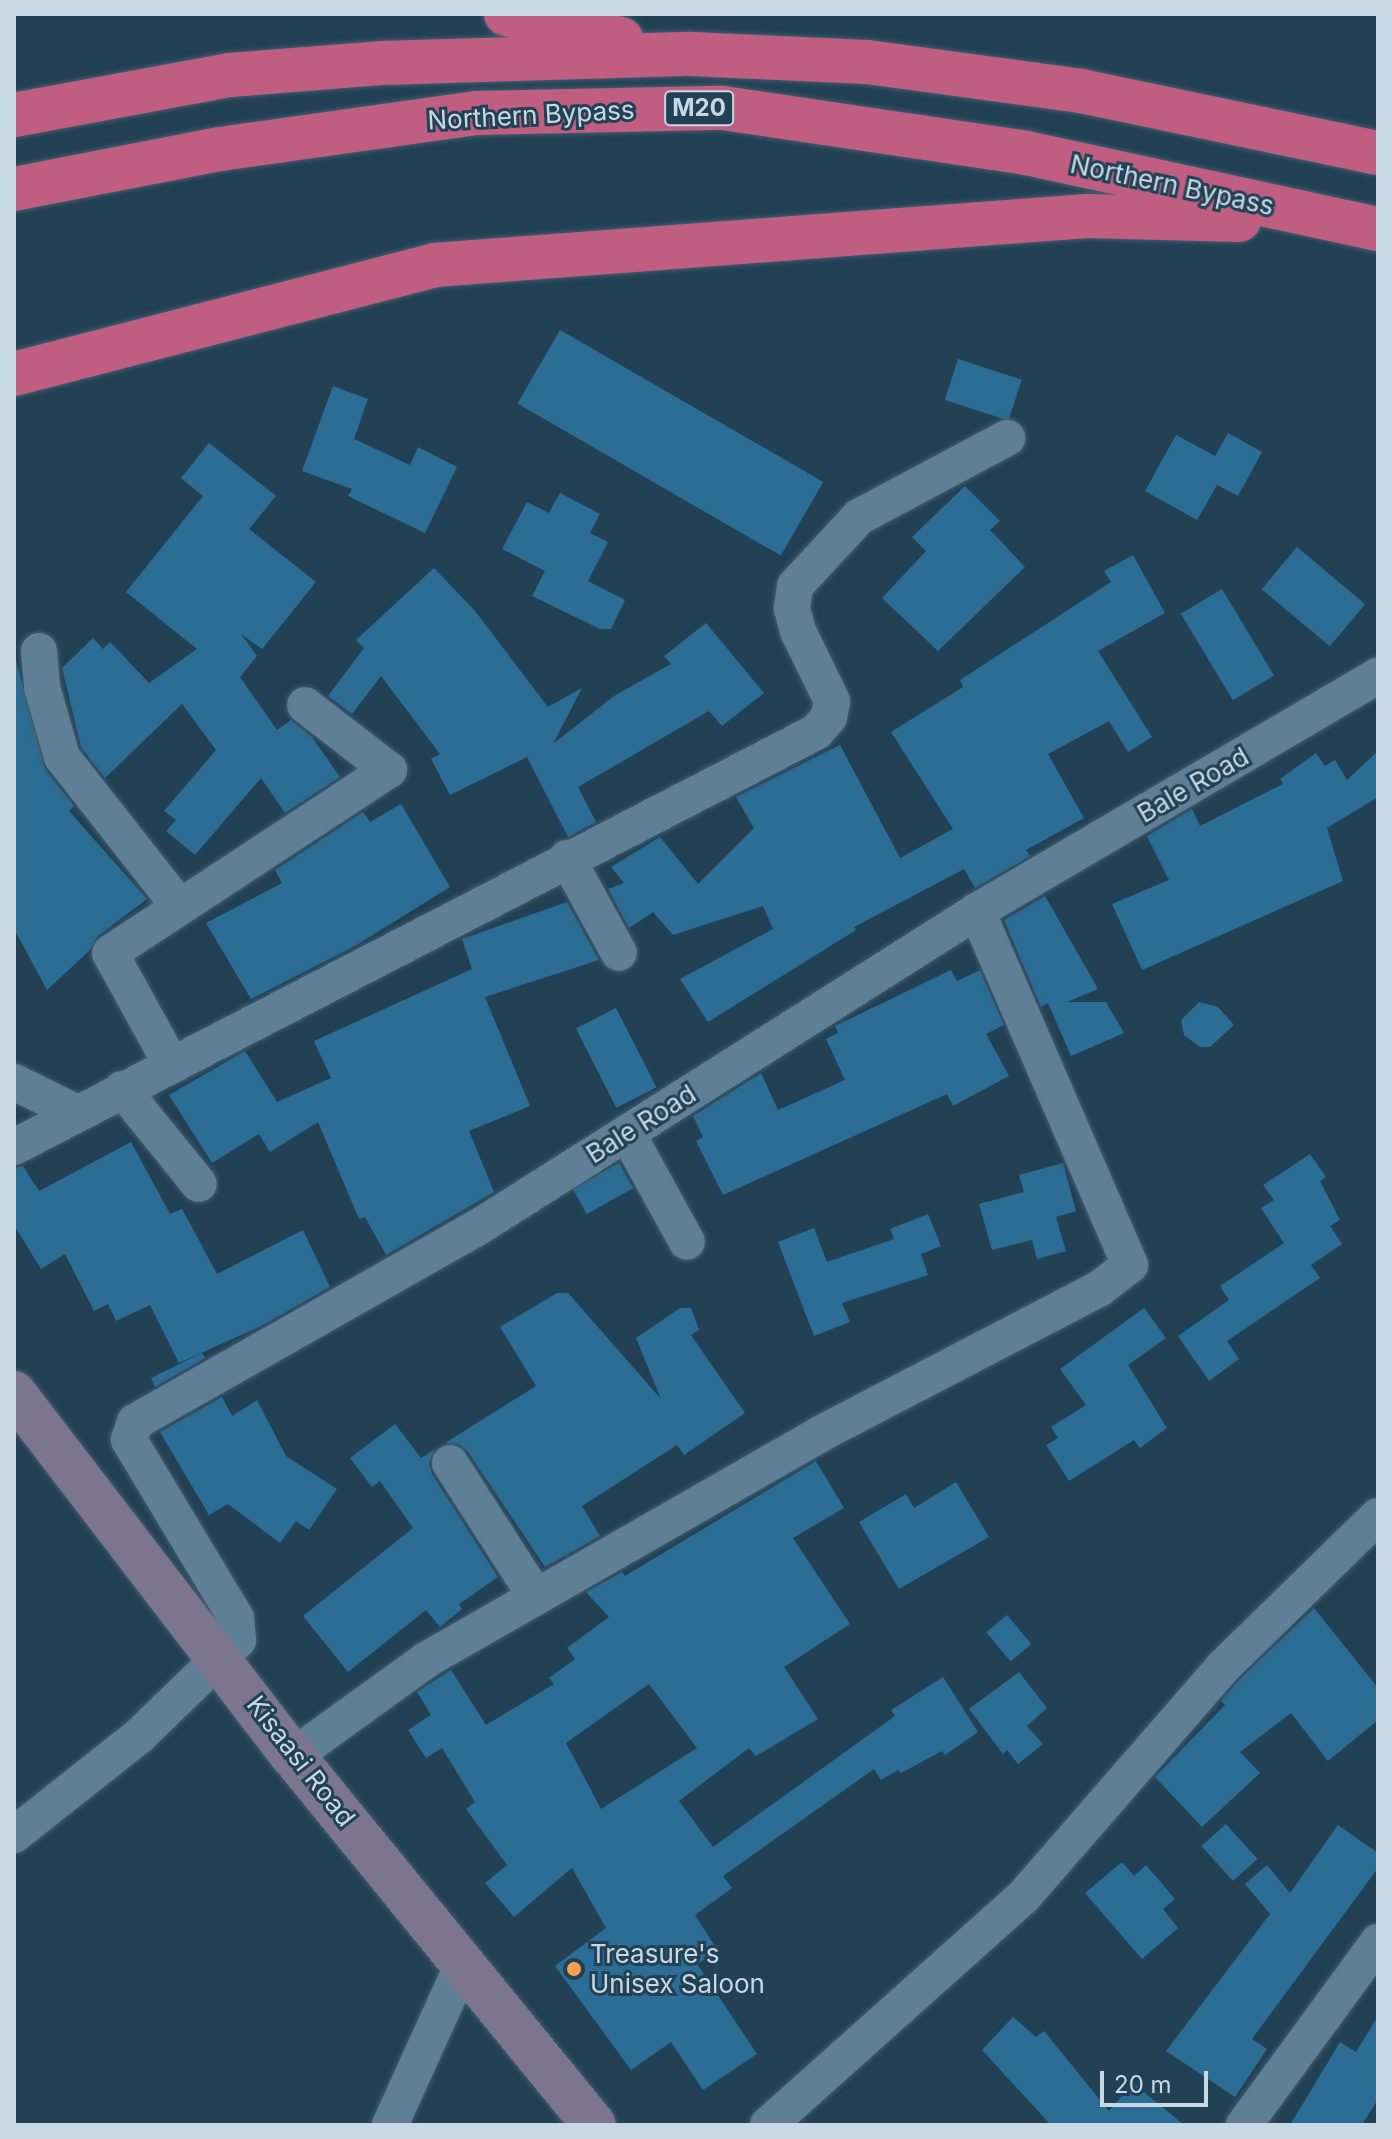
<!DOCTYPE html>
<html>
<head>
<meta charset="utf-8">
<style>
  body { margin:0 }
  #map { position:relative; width:1392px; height:2139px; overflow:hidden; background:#234155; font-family:Inter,sans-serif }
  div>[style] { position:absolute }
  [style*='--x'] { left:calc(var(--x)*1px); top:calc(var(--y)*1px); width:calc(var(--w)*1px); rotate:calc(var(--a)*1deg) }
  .building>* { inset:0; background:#2c6d95; transform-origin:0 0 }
  .roads { filter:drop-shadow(0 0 2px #425d6e) drop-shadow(0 0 2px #425d6e) }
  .street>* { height:36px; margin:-18px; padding:0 18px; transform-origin:18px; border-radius:18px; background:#5f7f96 }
  .secondary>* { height:44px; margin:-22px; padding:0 22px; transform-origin:22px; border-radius:22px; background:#7c7590 }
  .highway>* { height:44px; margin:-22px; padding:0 22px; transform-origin:22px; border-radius:22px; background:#bf5e81 }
  .dots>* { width:22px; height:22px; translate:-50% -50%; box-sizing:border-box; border:4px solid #234155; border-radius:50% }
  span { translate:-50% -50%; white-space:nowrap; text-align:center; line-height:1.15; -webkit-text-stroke:6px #234155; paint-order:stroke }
  .shield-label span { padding:2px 6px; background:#234155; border:2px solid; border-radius:6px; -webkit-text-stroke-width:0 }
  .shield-label { font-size:24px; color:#c8d9e6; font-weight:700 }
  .street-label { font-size:26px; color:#c8d9e6 }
  .poi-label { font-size:26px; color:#c8d9e6 }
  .left { translate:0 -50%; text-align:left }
  .frame { position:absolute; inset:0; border:16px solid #c8d9e6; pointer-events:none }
  .scale { position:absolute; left:1100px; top:2071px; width:108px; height:36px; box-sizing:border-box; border:4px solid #c8d9e6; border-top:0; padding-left:10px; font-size:24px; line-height:28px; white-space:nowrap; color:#c8d9e6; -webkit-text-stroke:6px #234155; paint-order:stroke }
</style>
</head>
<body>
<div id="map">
  <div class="building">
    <i style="left:560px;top:330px;width:304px;height:85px;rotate:30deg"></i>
    <i style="left:958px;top:359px;width:67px;height:43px;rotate:18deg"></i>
    <i style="clip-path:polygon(333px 386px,368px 399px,354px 439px,410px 465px,418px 447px,457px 467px,425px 533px,348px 496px,352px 489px,302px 471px)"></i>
    <i style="clip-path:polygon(1228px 433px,1262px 452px,1238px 496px,1217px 485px,1197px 520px,1145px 491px,1176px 435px,1215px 456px)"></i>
    <i style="clip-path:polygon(209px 443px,276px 496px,249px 529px,316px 582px,262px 649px,241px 634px,257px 656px,240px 677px,277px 730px,291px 720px,312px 737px,340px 777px,285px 813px,261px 778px,195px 855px,166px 831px,176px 820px,164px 811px,216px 750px,182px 704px,105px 778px,81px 747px,62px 668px,93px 638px,103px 649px,110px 642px,149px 683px,197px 649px,126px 592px,203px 496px,181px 478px)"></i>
    <i style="clip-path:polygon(965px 486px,1000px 521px,990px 530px,1025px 567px,938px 651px,882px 598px,926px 551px,912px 537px)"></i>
    <i style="clip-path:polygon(560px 493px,600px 514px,590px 533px,608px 542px,588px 581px,625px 600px,611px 629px,600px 629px,532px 596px,545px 571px,502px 549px,527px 502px,549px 513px)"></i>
    <i style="left:1297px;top:547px;width:89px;height:55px;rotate:40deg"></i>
    <i style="clip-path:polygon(1133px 555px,1165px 613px,1098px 651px,1152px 737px,1128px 752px,1109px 721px,1048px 754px,1084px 818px,1026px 850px,1030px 856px,975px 888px,964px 869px,854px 927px,856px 930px,708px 1022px,680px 979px,773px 929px,763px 906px,673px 935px,653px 912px,629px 928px,608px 889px,624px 883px,611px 867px,660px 837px,698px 884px,754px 828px,736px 797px,840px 745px,900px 858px,953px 829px,891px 732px,963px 687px,960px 680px,1111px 582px,1104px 571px)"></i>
    <i style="clip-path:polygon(434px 568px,475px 611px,548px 707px,582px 688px,553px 744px,614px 696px,671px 664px,664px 656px,706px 623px,764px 693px,722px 726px,709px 711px,578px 787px,596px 822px,568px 837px,527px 757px,450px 795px,431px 759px,440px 754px,381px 676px,352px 714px,328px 696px,364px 648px,356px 640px)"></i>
    <i style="left:1222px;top:589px;width:101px;height:48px;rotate:59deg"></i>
    <i style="clip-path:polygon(14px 653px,45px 769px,74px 806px,69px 811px,147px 899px,98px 936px,89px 951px,47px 990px,14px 929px)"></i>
    <i style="clip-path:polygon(1378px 751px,1378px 797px,1327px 828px,1343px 881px,1142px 970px,1112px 904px,1169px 880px,1147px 836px,1192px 809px,1200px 826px,1283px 784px,1280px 779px,1316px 753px,1325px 766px,1335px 760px,1347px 780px)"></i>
    <i style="clip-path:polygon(401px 804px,450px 887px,355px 946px,251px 999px,206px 923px,282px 883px,275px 870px,363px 812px,370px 822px)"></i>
    <i style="clip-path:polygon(1045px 896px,1098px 989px,1067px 1002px,1106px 1002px,1124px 1033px,1071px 1056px,1048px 1003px,1041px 1007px,1004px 920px)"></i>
    <i style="clip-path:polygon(567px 902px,599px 960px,485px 997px,530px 1106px,469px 1131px,494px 1192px,386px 1255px,365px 1217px,359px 1219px,318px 1122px,270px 1152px,259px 1134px,212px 1163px,169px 1095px,245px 1051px,277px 1102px,331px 1078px,314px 1041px,472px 969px,462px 939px)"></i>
    <i style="clip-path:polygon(951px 970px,957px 981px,980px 970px,1004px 1025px,986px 1034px,1009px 1076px,953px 1106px,947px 1094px,723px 1195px,696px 1141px,703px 1137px,693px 1116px,761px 1073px,778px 1110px,845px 1080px,826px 1039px,838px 1033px,835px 1026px)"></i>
    <i style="clip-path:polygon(1199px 1002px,1218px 1007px,1234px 1025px,1210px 1047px,1200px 1047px,1184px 1035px,1181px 1020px)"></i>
    <i style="left:616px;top:1008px;width:89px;height:45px;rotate:63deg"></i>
    <i style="clip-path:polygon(131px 1142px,170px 1214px,182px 1209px,217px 1274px,303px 1230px,330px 1287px,261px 1326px,179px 1363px,150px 1305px,116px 1321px,108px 1304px,94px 1311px,65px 1254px,41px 1269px,14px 1225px,14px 1168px,23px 1166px,39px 1191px)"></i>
    <i style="clip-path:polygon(1310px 1154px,1326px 1177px,1320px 1181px,1340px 1220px,1330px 1226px,1342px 1244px,1311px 1265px,1320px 1278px,1227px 1341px,1239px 1359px,1209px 1381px,1178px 1336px,1229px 1300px,1220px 1286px,1284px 1243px,1261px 1208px,1274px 1200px,1263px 1185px)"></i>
    <i style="left:619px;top:1163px;width:29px;height:53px;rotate:61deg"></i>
    <i style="clip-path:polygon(1063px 1163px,1076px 1211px,1056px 1217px,1066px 1251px,1037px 1259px,1032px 1240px,992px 1250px,979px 1204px,1024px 1192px,1019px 1175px)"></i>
    <i style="clip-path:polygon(928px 1214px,941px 1246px,921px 1254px,928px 1275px,842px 1303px,850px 1322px,814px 1336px,778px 1242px,814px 1228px,827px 1262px,894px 1239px,890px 1229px)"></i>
    <i style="clip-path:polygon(557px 1293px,568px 1293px,661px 1399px,636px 1338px,680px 1308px,691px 1308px,699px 1330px,691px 1335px,745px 1413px,684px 1455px,677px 1445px,582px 1506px,600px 1536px,545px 1567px,468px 1452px,459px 1444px,445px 1443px,536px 1386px,500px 1327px)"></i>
    <i style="clip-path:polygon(1144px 1308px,1166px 1338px,1128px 1365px,1167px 1428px,1140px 1448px,1134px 1440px,1069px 1481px,1046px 1445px,1058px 1438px,1051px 1427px,1086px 1405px,1060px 1369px)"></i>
    <i style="clip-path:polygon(202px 1353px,205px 1358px,155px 1387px,151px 1378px)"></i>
    <i style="clip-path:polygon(222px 1397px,232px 1416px,257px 1400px,286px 1456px,337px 1489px,309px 1530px,296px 1521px,280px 1543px,228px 1504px,209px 1515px,160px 1432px)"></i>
    <i style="clip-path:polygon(395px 1424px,421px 1458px,435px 1449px,429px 1463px,432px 1474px,498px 1577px,459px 1604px,462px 1609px,440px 1627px,426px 1610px,348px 1672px,303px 1616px,413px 1528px,380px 1481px,372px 1487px,350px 1458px)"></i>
    <i style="clip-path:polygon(evenodd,816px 1461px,844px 1508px,793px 1538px,850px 1624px,784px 1667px,818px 1719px,756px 1756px,749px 1748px,679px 1801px,713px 1847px,895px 1716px,891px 1710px,943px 1677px,978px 1732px,945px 1755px,942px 1751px,901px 1773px,898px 1770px,881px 1780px,874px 1769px,723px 1876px,732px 1888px,695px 1915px,718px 1951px,697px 1964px,757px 2054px,703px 2090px,671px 2042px,631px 2070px,555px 1966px,606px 1928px,572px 1868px,514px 1917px,485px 1883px,507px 1865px,466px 1809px,475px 1802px,442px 1748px,426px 1758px,408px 1730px,431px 1715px,417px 1692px,451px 1670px,486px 1725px,554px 1684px,549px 1678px,575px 1659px,567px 1648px,609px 1617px,586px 1592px,622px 1572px,625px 1576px,816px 1461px,649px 1684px,697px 1748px,601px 1809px,566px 1743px,649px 1684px)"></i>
    <i style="clip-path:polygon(956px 1482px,989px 1537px,899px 1589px,859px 1522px,906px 1494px,914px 1508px)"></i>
    <i style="clip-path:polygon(1314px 1608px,1378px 1688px,1378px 1720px,1328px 1761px,1291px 1713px,1240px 1752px,1260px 1773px,1202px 1827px,1155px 1777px,1225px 1705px,1221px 1701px,1238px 1681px)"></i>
    <i style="left:1007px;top:1615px;width:38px;height:27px;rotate:50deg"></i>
    <i style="clip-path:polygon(1019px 1672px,1047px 1708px,1027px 1726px,1043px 1744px,1018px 1764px,1007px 1750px,1003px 1754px,969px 1709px)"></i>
    <i style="left:1226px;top:1824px;width:47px;height:33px;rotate:48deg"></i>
    <i style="clip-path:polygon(1338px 1825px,1378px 1853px,1378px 1868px,1252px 2039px,1267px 2049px,1235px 2097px,1166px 2051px,1270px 1914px,1245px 1884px,1267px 1865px,1290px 1893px)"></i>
    <i style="clip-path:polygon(1122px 1862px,1134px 1876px,1146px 1865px,1175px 1899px,1163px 1909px,1178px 1928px,1142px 1959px,1085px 1893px)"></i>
    <i style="clip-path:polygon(1378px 2016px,1378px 2099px,1362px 2125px,1290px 2125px,1340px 2042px,1356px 2052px)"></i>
    <i style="clip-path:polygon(1013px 2017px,1036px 2037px,1044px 2031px,1109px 2111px,1133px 2083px,1184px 2125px,1051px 2125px,982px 2050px)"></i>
  </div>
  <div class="roads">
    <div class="street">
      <i style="--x:39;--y:651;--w:36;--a:85"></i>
      <i style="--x:42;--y:687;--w:73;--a:74.1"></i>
      <i style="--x:62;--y:757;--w:188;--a:51.9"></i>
      <i style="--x:567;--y:858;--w:108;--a:61.3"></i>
      <i style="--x:170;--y:1062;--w:124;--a:-118.8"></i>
      <i style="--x:110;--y:953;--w:334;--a:-33.3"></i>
      <i style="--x:389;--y:770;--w:106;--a:-142.3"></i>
      <i style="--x:14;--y:1082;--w:70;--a:26.2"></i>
      <i style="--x:122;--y:1089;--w:122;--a:51"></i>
      <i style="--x:627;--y:1133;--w:124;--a:61.2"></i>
      <i style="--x:14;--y:1147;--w:903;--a:-27.36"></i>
      <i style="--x:816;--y:732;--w:20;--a:-49"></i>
      <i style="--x:829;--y:717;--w:16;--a:-79"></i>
      <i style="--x:832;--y:701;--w:78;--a:-115.9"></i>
      <i style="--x:798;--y:631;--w:24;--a:-105"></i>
      <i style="--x:792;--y:608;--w:22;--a:-82"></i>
      <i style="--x:795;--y:586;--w:94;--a:-47.2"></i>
      <i style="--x:859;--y:517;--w:168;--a:-28.1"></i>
      <i style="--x:450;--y:1463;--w:159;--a:57.3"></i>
      <i style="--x:293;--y:1756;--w:164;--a:-35.8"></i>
      <i style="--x:426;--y:1660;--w:454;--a:-29.8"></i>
      <i style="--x:820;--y:1434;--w:314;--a:-27.5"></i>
      <i style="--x:1099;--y:1289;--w:39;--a:-38"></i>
      <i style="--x:1130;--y:1265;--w:386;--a:-113.4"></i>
      <i style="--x:14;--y:1835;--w:159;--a:-38.4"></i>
      <i style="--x:139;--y:1736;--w:138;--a:-44.1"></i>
      <i style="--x:238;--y:1640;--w:22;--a:-95"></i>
      <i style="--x:236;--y:1618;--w:208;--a:-121"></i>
      <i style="--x:129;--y:1440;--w:19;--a:-72"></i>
      <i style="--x:135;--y:1422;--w:393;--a:-29.6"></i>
      <i style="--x:477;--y:1228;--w:592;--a:-32.37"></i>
      <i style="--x:977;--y:911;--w:465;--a:-30.4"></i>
      <i style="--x:390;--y:2125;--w:179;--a:-65.6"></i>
      <i style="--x:768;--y:2125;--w:343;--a:-41.8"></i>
      <i style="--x:1024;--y:1896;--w:303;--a:-49"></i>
      <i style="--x:1223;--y:1667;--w:216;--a:-44.3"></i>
      <i style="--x:1244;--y:2125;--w:227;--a:-53.8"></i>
    </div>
    <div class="secondary">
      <i style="--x:14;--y:1393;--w:458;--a:52.5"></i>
      <i style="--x:293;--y:1756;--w:476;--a:50.8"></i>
    </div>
    <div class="highway">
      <i style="--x:506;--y:14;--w:118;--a:12.3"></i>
      <i style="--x:14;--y:115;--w:220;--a:-10.5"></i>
      <i style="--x:230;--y:75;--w:151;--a:-4.5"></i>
      <i style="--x:381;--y:63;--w:310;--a:-1.7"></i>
      <i style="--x:691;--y:54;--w:176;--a:2.6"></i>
      <i style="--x:867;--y:62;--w:216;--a:7.7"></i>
      <i style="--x:1081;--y:91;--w:303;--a:11.8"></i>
      <i style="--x:14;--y:189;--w:210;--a:-11"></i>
      <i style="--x:220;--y:149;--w:259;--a:-8"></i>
      <i style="--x:476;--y:113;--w:247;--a:-1.2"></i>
      <i style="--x:723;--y:108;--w:306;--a:8.4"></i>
      <i style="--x:1026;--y:153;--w:360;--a:12.2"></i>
      <i style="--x:14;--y:374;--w:434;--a:-14.5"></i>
      <i style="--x:434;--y:265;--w:655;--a:-4.29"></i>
      <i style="--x:1087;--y:216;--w:152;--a:1.5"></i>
    </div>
  </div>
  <div class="dots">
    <i style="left:574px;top:1969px;background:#fa9f4f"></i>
  </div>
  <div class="shield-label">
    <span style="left:699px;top:108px">M20</span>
  </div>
  <div class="street-label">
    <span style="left:531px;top:115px;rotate:-3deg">Northern Bypass</span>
    <span style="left:1172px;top:185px;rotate:12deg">Northern Bypass</span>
    <span style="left:1193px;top:785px;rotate:-30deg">Bale Road</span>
    <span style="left:641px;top:1124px;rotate:-32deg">Bale Road</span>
    <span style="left:301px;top:1761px;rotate:52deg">Kisaasi Road</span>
  </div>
  <div class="poi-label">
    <span class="left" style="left:590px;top:1969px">Treasure's<br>Unisex Saloon</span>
  </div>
  <div class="frame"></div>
  <div class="scale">20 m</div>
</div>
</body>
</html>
